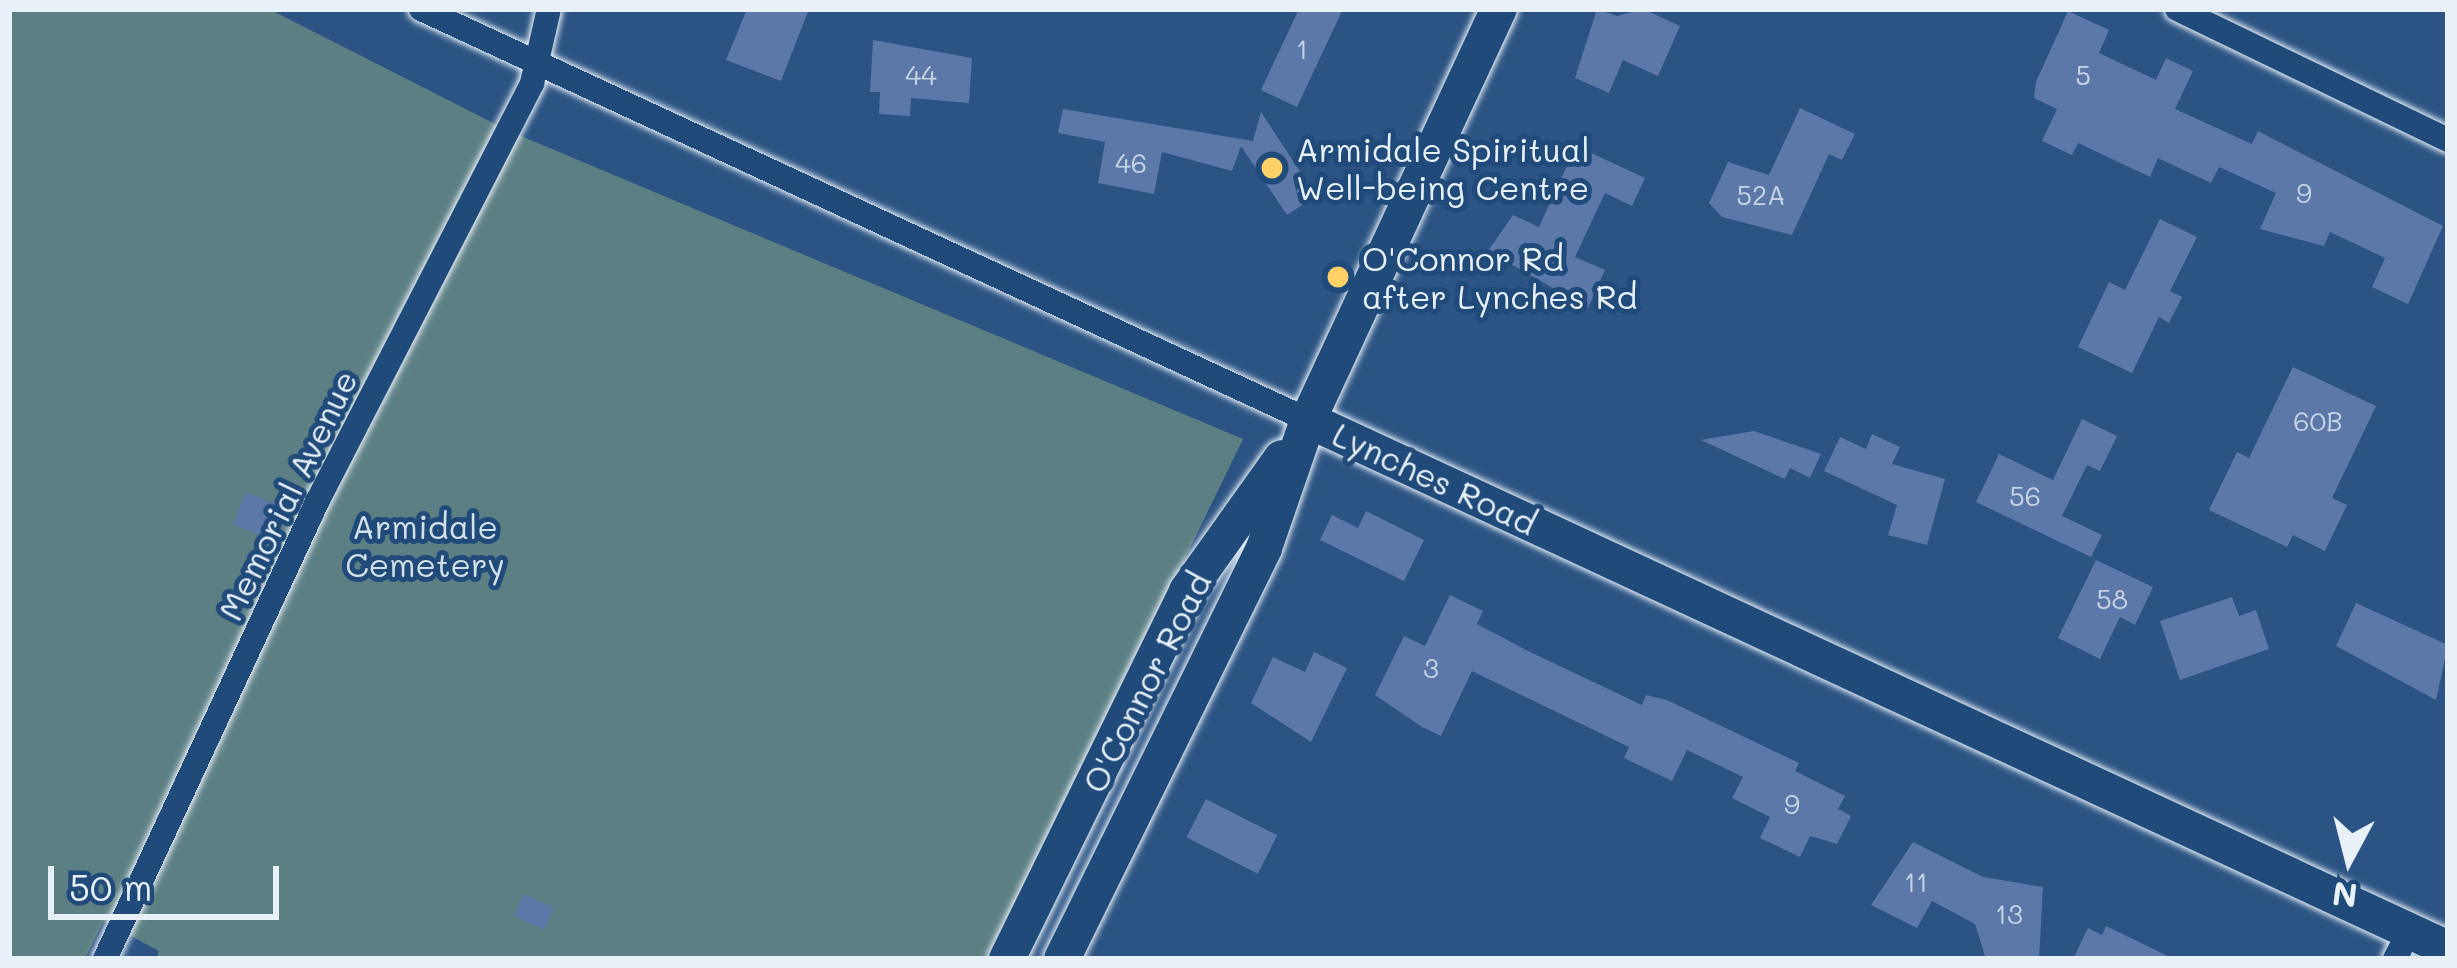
<!DOCTYPE html>
<html>
<head>
<meta charset="utf-8">
<style>
  body { margin:0 }
  #map { position:relative; width:2457px; height:968px; overflow:hidden; background:#2b5383; font-family:Mali,sans-serif }
  div>[style] { position:absolute }
  [style*='--x'] { left:calc(var(--x)*1px); top:calc(var(--y)*1px); width:calc(var(--w)*1px); rotate:calc(var(--a)*1deg) }
  .green>* { inset:0; background:#5c7f83 }
  .building>* { inset:0; background:#5b78a9; transform-origin:0 0 }
  .roads { filter:drop-shadow(0 0 3px #e8f1f8) drop-shadow(0 0 3px #e8f1f8) }
  .street>* { height:24px; margin:-12px; padding:0 12px; transform-origin:12px; border-radius:12px; background:#1f4a7a }
  .secondary>* { height:36px; margin:-18px; padding:0 18px; transform-origin:18px; border-radius:18px; background:#1f4a7a }
  .dots>* { width:33px; height:33px; translate:-50% -50%; box-sizing:border-box; border:6px solid #1f4a7a; border-radius:50% }
  span { translate:-50% -50%; white-space:nowrap; text-align:center; line-height:1.15; -webkit-text-stroke:10px #1f4a7a; paint-order:stroke }
  .number-label { font-size:27px; color:#c5d3e4 }
  .number-label span { -webkit-text-stroke-width:0 }
  .poi-label { font-size:33px; color:#e8f1f8 }
  .left { translate:0 -50%; text-align:left }
  .street-label { font-size:33px; color:#e8f1f8 }
  .park-label { font-size:33px; color:#d3e0e6 }
  .frame { position:absolute; inset:0; border:12px solid #e8f1f8; pointer-events:none }
  .north { position:absolute; left:2289px; top:800px; width:120px; height:120px; -webkit-text-stroke:9px #1f4a7a; paint-order:stroke; rotate:187deg; font-size:33px; font-weight:700; line-height:48px; text-align:center; color:#e8f1f8 }
  .north::after { content:''; display:block; margin:auto; width:42px; height:54px; background:#e8f1f8; clip-path:polygon(50% 0,100% 100%,50% 72%,0 100%) }
  .scale { position:absolute; left:48px; top:866px; width:231px; height:54px; box-sizing:border-box; border:6px solid #e8f1f8; border-top:0; padding-left:15px; font-size:36px; line-height:42px; white-space:nowrap; color:#e8f1f8; -webkit-text-stroke:9px #1f4a7a; paint-order:stroke }
</style>
</head>
<body>
<div id="map">
  <div class="green">
    <i style="clip-path:polygon(9px 9px,269px 9px,509px 131px,1243px 439px,990px 959px,156px 959px,159px 951px,103px 921px,85px 959px,9px 959px)"></i>
  </div>
  <div class="building">
    <i style="clip-path:polygon(747px 9px,809px 9px,781px 81px,726px 60px)"></i>
    <i style="clip-path:polygon(1299px 9px,1343px 9px,1297px 107px,1261px 90px)"></i>
    <i style="clip-path:polygon(1597px 9px,1617px 16px,1643px 9px,1680px 26px,1658px 76px,1623px 60px,1609px 93px,1575px 78px)"></i>
    <i style="clip-path:polygon(2068px 11px,2109px 30px,2099px 53px,2156px 80px,2166px 58px,2193px 71px,2175px 109px,2252px 144px,2258px 131px,2443px 226px,2408px 304px,2372px 287px,2385px 258px,2330px 232px,2324px 246px,2260px 229px,2276px 193px,2219px 167px,2211px 183px,2158px 158px,2150px 177px,2078px 143px,2072px 155px,2042px 141px,2057px 109px,2034px 98px,2036px 82px)"></i>
    <i style="clip-path:polygon(873px 40px,972px 58px,969px 103px,911px 98px,910px 116px,879px 114px,880px 92px,870px 92px)"></i>
    <i style="clip-path:polygon(1800px 108px,1855px 134px,1842px 160px,1829px 154px,1792px 235px,1722px 217px,1709px 203px,1728px 162px,1769px 175px)"></i>
    <i style="clip-path:polygon(1063px 109px,1253px 141px,1261px 112px,1316px 196px,1287px 215px,1241px 146px,1232px 171px,1162px 152px,1154px 194px,1098px 183px,1105px 142px,1058px 133px)"></i>
    <i style="clip-path:polygon(1576px 146px,1645px 178px,1632px 206px,1605px 193px,1575px 257px,1605px 270px,1588px 308px,1488px 251px,1513px 215px,1539px 227px)"></i>
    <i style="clip-path:polygon(2160px 219px,2197px 237px,2170px 291px,2182px 297px,2169px 323px,2159px 317px,2132px 373px,2078px 347px,2109px 282px,2125px 290px)"></i>
    <i style="clip-path:polygon(2293px 367px,2376px 406px,2332px 498px,2347px 505px,2325px 551px,2293px 535px,2287px 547px,2209px 510px,2237px 452px,2249px 458px)"></i>
    <i style="clip-path:polygon(2082px 419px,2117px 436px,2100px 471px,2087px 465px,2062px 516px,2102px 535px,2091px 557px,1976px 502px,1999px 454px,2053px 480px)"></i>
    <i style="clip-path:polygon(1754px 431px,1821px 454px,1810px 478px,1790px 468px,1785px 479px,1701px 440px)"></i>
    <i style="clip-path:polygon(1872px 434px,1900px 447px,1892px 464px,1945px 479px,1927px 545px,1888px 535px,1897px 505px,1824px 471px,1840px 437px,1866px 449px)"></i>
    <i style="left:246px;top:492px;width:32px;height:35px;rotate:22deg"></i>
    <i style="clip-path:polygon(1366px 511px,1424px 540px,1404px 581px,1320px 540px,1332px 515px,1358px 528px)"></i>
    <i style="clip-path:polygon(2096px 560px,2153px 587px,2135px 625px,2120px 617px,2100px 659px,2058px 638px)"></i>
    <i style="clip-path:polygon(1450px 595px,1483px 611px,1477px 624px,1526px 650px,1642px 705px,1646px 695px,1667px 700px,1799px 763px,1795px 771px,1845px 796px,1838px 809px,1851px 816px,1837px 844px,1810px 836px,1800px 857px,1760px 838px,1770px 817px,1732px 798px,1743px 777px,1687px 750px,1672px 781px,1624px 758px,1629px 747px,1472px 671px,1441px 736px,1422px 727px,1375px 695px,1404px 636px,1425px 646px)"></i>
    <i style="clip-path:polygon(2232px 597px,2239px 616px,2256px 610px,2269px 649px,2180px 680px,2160px 621px)"></i>
    <i style="clip-path:polygon(2356px 603px,2448px 645px,2436px 700px,2336px 646px)"></i>
    <i style="clip-path:polygon(1314px 652px,1347px 668px,1311px 742px,1251px 703px,1273px 657px,1305px 672px)"></i>
    <i style="left:1206px;top:799px;width:80px;height:43px;rotate:27deg"></i>
    <i style="clip-path:polygon(1913px 842px,1983px 877px,2043px 887px,2039px 959px,1986px 959px,1975px 924px,1932px 901px,1917px 928px,1871px 905px)"></i>
    <i style="left:524px;top:894px;width:33px;height:24px;rotate:25deg"></i>
    <i style="clip-path:polygon(2106px 926px,2174px 959px,2073px 959px,2088px 928px,2102px 935px)"></i>
  </div>
  <div class="roads">
    <div class="street">
      <i style="--x:421;--y:9;--w:978;--a:24.86"></i>
      <i style="--x:2177;--y:9;--w:301;--a:25.8"></i>
      <i style="--x:105;--y:959;--w:506;--a:-65.11"></i>
      <i style="--x:318;--y:500;--w:469;--a:-62.8"></i>
      <i style="--x:532;--y:83;--w:76;--a:-77.1"></i>
      <i style="--x:2395;--y:959;--w:31;--a:-63"></i>
    </div>
    <div class="secondary">
      <i style="--x:1308;--y:420;--w:1257;--a:24.89"></i>
      <i style="--x:1007;--y:959;--w:410;--a:-63.9"></i>
      <i style="--x:1187;--y:591;--w:163;--a:-54.5"></i>
      <i style="--x:1062;--y:959;--w:458;--a:-63.8"></i>
      <i style="--x:1264;--y:548;--w:135;--a:-71"></i>
      <i style="--x:1308;--y:420;--w:453;--a:-65.1"></i>
    </div>
  </div>
  <div class="dots">
    <i style="left:1272px;top:168px;background:#ffd166"></i>
    <i style="left:1338px;top:277px;background:#ffd166"></i>
  </div>
  <div class="number-label">
    <span style="left:1302px;top:49px">1</span>
    <span style="left:921px;top:75px">44</span>
    <span style="left:2083px;top:75px">5</span>
    <span style="left:1131px;top:163px">46</span>
    <span style="left:2304px;top:193px">9</span>
    <span style="left:1761px;top:195px">52A</span>
    <span style="left:2318px;top:421px">60B</span>
    <span style="left:2025px;top:496px">56</span>
    <span style="left:2112px;top:599px">58</span>
    <span style="left:1431px;top:668px">3</span>
    <span style="left:1792px;top:804px">9</span>
    <span style="left:1916px;top:882px">11</span>
    <span style="left:2009px;top:914px">13</span>
  </div>
  <div class="poi-label">
    <span class="left" style="left:1296px;top:168px">Armidale Spiritual<br>Well-being Centre</span>
    <span class="left" style="left:1362px;top:277px">O'Connor Rd<br>after Lynches Rd</span>
  </div>
  <div class="street-label">
    <span style="left:1435px;top:478px;rotate:25deg">Lynches Road</span>
    <span style="left:287px;top:495px;rotate:-64deg">Memorial Avenue</span>
    <span style="left:1146px;top:682px;rotate:-63deg">O'Connor Road</span>
  </div>
  <div class="park-label">
    <span style="left:425px;top:545px">Armidale<br>Cemetery</span>
  </div>
  <div class="frame"></div>
  <div class="north">N</div>
  <div class="scale">50 m</div>
</div>
</body>
</html>
